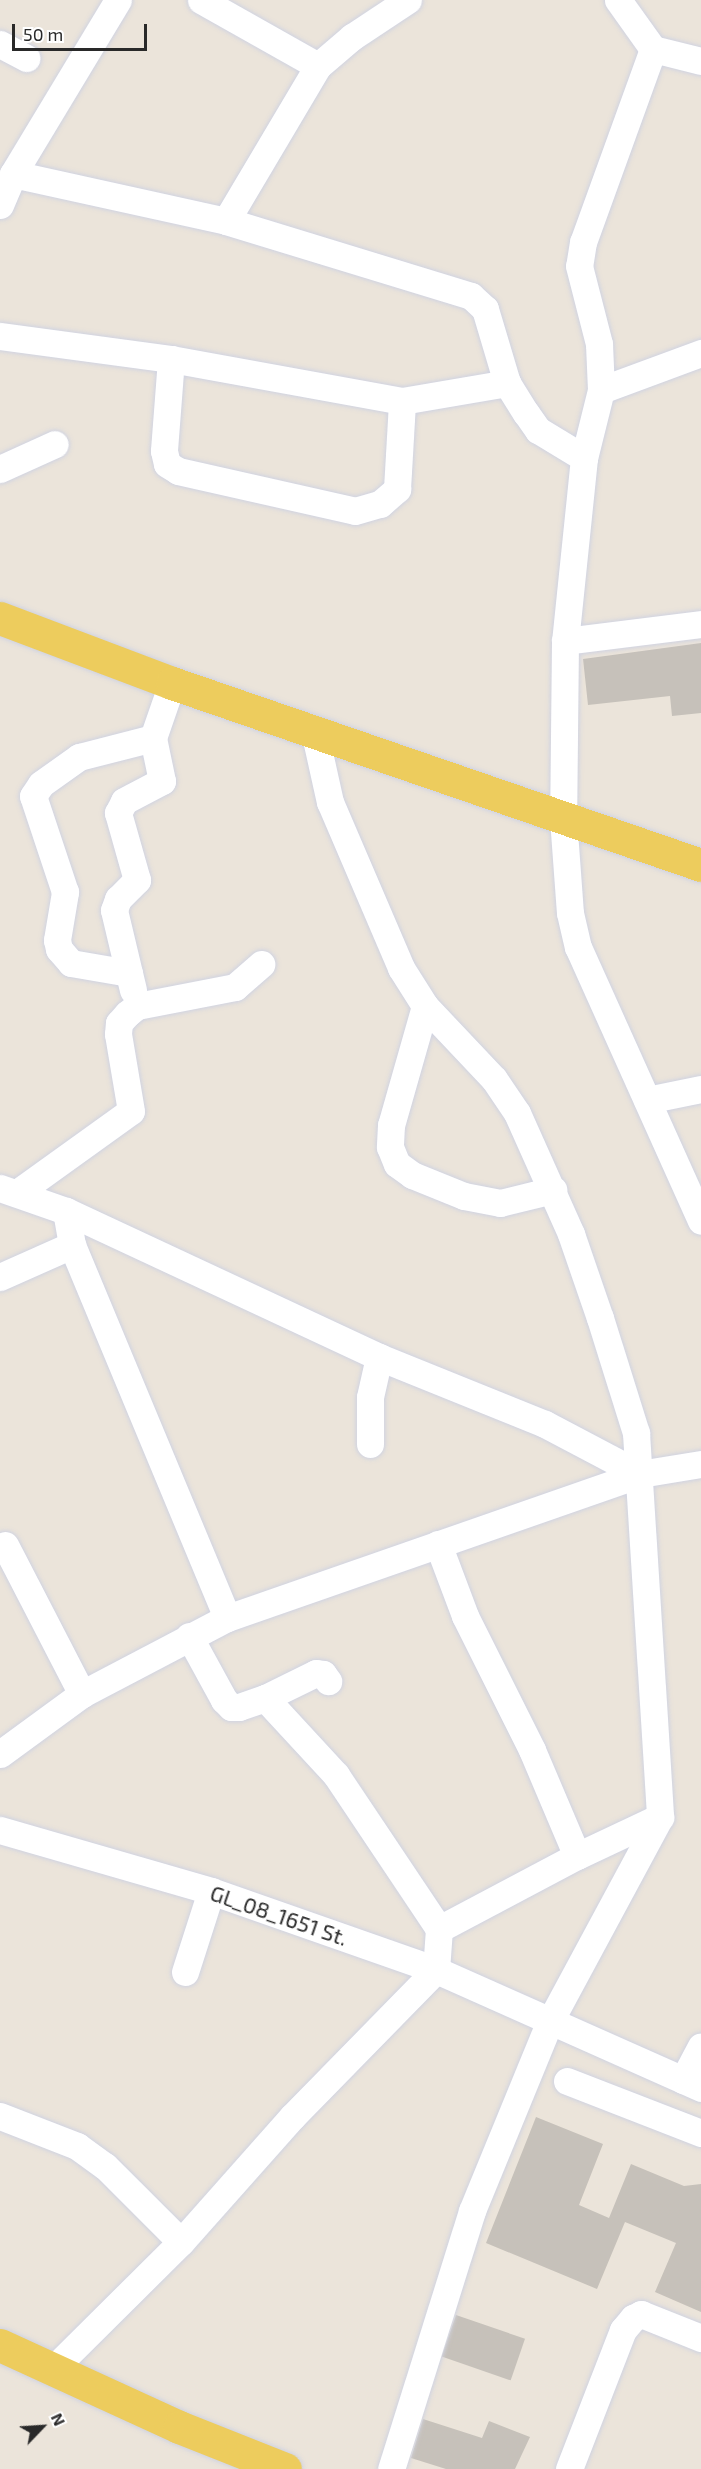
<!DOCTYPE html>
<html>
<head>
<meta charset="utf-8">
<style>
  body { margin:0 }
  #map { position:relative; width:701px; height:2469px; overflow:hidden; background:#ebe4da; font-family:"Exo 2",sans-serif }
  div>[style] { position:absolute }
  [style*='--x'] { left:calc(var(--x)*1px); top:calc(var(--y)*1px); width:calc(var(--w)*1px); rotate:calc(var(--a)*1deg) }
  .building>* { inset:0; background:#c6c1ba; transform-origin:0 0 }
  .roads { filter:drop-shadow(0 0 2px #d0d3e1) drop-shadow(0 0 2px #d0d3e1) }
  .minor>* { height:27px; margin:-13.5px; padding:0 13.5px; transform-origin:13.5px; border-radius:13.5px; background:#fff }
  .major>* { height:33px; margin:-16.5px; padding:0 16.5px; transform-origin:16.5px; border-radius:16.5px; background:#edcc5d }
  span { translate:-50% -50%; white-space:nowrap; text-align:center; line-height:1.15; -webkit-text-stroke:4.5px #fff; paint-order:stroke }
  .street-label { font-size:22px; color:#292929 }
  .north { position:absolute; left:12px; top:2397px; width:60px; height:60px; -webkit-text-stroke:4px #fff; paint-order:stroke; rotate:65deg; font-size:16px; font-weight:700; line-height:24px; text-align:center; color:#292929 }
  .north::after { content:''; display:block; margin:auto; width:21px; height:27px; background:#292929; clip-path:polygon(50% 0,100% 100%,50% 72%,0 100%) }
  .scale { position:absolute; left:12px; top:24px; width:135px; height:27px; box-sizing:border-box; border:3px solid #292929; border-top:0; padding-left:8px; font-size:18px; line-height:21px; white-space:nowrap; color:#292929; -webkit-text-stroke:4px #fff; paint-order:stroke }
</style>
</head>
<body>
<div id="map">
  <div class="building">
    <i style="clip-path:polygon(701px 643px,701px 713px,672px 716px,670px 696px,588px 705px,583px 659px)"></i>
    <i style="clip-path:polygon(536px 2117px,603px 2144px,579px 2205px,609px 2218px,631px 2164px,684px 2186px,701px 2184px,701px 2312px,655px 2292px,676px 2243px,625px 2222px,597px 2289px,486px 2243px)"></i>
    <i style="left:456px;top:2315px;width:73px;height:44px;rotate:19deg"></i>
    <i style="clip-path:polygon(423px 2419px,482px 2438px,489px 2421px,530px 2437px,515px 2469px,446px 2469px,411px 2458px)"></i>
  </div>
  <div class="roads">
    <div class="minor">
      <i style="--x:201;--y:0;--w:134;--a:29.4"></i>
      <i style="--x:618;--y:0;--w:60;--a:54.5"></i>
      <i style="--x:653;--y:49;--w:49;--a:14"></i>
      <i style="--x:0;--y:44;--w:30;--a:28"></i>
      <i style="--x:653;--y:49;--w:205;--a:109.9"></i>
      <i style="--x:583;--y:242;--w:24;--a:99"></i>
      <i style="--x:579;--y:266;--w:81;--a:75.6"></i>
      <i style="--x:599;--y:344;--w:46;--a:87.5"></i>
      <i style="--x:601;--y:390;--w:107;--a:-20.3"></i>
      <i style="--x:13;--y:174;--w:218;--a:12.4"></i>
      <i style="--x:226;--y:221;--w:256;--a:17"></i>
      <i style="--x:471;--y:296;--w:19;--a:43"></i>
      <i style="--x:485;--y:309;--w:77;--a:73.4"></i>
      <i style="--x:507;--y:383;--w:36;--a:58"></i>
      <i style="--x:526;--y:413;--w:21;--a:55"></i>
      <i style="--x:538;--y:430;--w:54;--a:31.3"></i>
      <i style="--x:0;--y:205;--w:34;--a:-67"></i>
      <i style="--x:13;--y:174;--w:203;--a:-58.9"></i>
      <i style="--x:226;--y:221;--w:180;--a:-59.3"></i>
      <i style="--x:318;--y:66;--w:45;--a:-40.5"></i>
      <i style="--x:352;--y:37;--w:67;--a:-33.5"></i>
      <i style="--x:0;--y:336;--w:173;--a:7.7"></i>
      <i style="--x:171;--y:359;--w:235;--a:10.3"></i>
      <i style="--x:402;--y:401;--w:107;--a:-9.7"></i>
      <i style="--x:171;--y:359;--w:92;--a:94.4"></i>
      <i style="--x:164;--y:451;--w:13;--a:77"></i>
      <i style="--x:167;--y:464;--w:13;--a:32"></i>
      <i style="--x:178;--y:471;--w:181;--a:12.7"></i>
      <i style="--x:355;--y:511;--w:26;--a:-16"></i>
      <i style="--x:380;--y:504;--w:23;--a:-41"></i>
      <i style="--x:397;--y:489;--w:88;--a:-86.7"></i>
      <i style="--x:601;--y:390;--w:70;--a:104"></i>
      <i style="--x:584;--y:458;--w:184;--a:95.9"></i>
      <i style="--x:565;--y:641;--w:177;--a:90.6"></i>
      <i style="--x:563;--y:818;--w:95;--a:85.8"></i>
      <i style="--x:570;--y:913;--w:35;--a:77"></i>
      <i style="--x:578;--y:947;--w:300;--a:65.8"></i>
      <i style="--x:0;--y:469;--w:60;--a:-24.4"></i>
      <i style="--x:565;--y:641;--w:137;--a:-7.1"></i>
      <i style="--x:314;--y:730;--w:74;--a:77.5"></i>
      <i style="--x:330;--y:802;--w:181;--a:66.8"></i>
      <i style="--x:401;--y:968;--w:45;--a:57.7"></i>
      <i style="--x:425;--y:1006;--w:100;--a:46.6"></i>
      <i style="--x:494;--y:1079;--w:41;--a:55.9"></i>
      <i style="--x:517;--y:1113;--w:133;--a:65.9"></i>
      <i style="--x:571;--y:1234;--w:89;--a:71"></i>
      <i style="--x:600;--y:1318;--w:121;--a:72.6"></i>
      <i style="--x:636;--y:1433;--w:385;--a:86.4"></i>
      <i style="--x:660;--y:1817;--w:234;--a:118.3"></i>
      <i style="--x:549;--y:2023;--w:203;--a:112.3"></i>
      <i style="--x:472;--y:2211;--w:270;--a:107.4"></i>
      <i style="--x:129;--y:973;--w:59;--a:-170.2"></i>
      <i style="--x:71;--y:963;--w:18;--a:-131"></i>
      <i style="--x:59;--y:949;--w:9;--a:-103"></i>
      <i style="--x:57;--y:940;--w:49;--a:-80.5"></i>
      <i style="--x:65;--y:892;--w:101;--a:-108.4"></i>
      <i style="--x:33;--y:796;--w:14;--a:-56"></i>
      <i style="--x:41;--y:784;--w:47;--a:-35.4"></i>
      <i style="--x:79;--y:757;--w:76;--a:-14.4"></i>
      <i style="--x:153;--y:738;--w:58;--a:-70.9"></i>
      <i style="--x:133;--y:990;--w:82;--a:-103.4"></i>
      <i style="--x:114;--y:910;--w:12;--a:-70"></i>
      <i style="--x:118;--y:899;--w:27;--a:-45"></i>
      <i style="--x:137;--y:880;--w:70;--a:-105.8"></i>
      <i style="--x:118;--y:813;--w:13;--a:-63"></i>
      <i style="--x:124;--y:801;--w:43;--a:-27.8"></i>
      <i style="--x:162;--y:781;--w:44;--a:-101.8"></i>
      <i style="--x:425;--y:1006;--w:124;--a:105.9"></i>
      <i style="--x:391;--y:1125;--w:22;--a:93"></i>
      <i style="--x:390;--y:1147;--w:18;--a:68"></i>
      <i style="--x:397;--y:1164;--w:19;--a:36"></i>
      <i style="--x:412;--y:1175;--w:56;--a:22"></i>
      <i style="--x:464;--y:1196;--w:37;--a:11"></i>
      <i style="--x:500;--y:1203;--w:55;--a:-13.8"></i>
      <i style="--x:647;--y:1100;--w:55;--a:-11.5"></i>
      <i style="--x:0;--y:1188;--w:70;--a:19.2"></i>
      <i style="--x:66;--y:1211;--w:345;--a:25"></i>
      <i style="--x:379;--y:1357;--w:179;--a:22"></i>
      <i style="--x:545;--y:1424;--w:107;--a:27.8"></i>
      <i style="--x:17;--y:1193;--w:140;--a:-35.7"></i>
      <i style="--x:131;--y:1111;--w:78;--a:-99.6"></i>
      <i style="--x:118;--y:1034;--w:11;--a:-85"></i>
      <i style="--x:119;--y:1023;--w:12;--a:-48"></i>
      <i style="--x:127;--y:1014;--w:13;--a:-39"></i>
      <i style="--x:137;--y:1006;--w:100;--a:-11"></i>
      <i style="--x:235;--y:987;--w:35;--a:-41"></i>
      <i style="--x:66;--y:1211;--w:35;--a:80"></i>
      <i style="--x:72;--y:1245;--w:404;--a:67.4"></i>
      <i style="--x:0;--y:1277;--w:79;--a:-24"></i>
      <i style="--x:370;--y:1444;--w:47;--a:-90"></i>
      <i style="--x:370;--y:1397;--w:41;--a:-77.3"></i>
      <i style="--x:438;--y:1544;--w:77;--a:69.4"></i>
      <i style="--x:465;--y:1616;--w:150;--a:63.4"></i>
      <i style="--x:532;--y:1750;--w:115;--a:67"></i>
      <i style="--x:577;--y:1856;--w:92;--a:-25.2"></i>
      <i style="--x:5;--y:1545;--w:168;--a:62.7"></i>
      <i style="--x:189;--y:1636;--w:73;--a:61.3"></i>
      <i style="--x:224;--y:1700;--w:10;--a:45"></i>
      <i style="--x:231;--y:1707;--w:8;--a:0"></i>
      <i style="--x:239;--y:1707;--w:28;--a:-19"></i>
      <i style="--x:265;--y:1698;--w:105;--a:47.3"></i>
      <i style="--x:336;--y:1775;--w:185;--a:56.2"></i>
      <i style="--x:265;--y:1698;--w:57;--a:-26.1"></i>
      <i style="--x:316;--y:1673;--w:7;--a:8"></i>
      <i style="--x:323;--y:1674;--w:9;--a:54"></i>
      <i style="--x:0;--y:1754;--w:102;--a:-36.2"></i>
      <i style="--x:82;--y:1694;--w:164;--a:-27.7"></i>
      <i style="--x:227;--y:1618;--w:437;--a:-19.2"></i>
      <i style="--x:640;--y:1474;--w:62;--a:-9.3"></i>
      <i style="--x:0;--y:1830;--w:220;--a:16.1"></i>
      <i style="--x:211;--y:1891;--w:238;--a:19.3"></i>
      <i style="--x:436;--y:1970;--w:290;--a:24"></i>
      <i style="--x:185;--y:1972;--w:85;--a:-72.2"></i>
      <i style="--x:683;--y:2080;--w:38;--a:-62"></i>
      <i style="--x:567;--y:2081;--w:144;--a:21.2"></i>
      <i style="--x:0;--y:2116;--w:83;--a:21.3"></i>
      <i style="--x:77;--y:2146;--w:34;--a:36"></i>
      <i style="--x:105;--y:2166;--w:107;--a:45"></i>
      <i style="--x:52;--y:2370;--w:182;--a:-44.8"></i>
      <i style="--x:181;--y:2242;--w:167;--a:-48.4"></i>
      <i style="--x:292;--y:2117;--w:206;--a:-45.6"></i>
      <i style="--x:436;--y:1970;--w:41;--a:-85.8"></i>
      <i style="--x:439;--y:1929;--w:156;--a:-27.9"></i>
      <i style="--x:569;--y:2469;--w:149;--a:-68.8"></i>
      <i style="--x:623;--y:2330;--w:16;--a:-50"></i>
      <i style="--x:633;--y:2318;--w:9;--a:-27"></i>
      <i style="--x:641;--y:2314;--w:65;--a:21.8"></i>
    </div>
    <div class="major">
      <i style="--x:0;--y:618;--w:184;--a:20.7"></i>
      <i style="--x:172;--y:683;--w:559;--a:18.99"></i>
      <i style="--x:0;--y:2345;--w:197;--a:24.6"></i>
      <i style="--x:179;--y:2427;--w:114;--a:21.6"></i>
    </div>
  </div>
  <div class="street-label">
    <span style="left:279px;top:1915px;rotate:19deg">GL_08_1651 St.</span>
  </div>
  <div class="north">N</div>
  <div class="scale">50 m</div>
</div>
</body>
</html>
